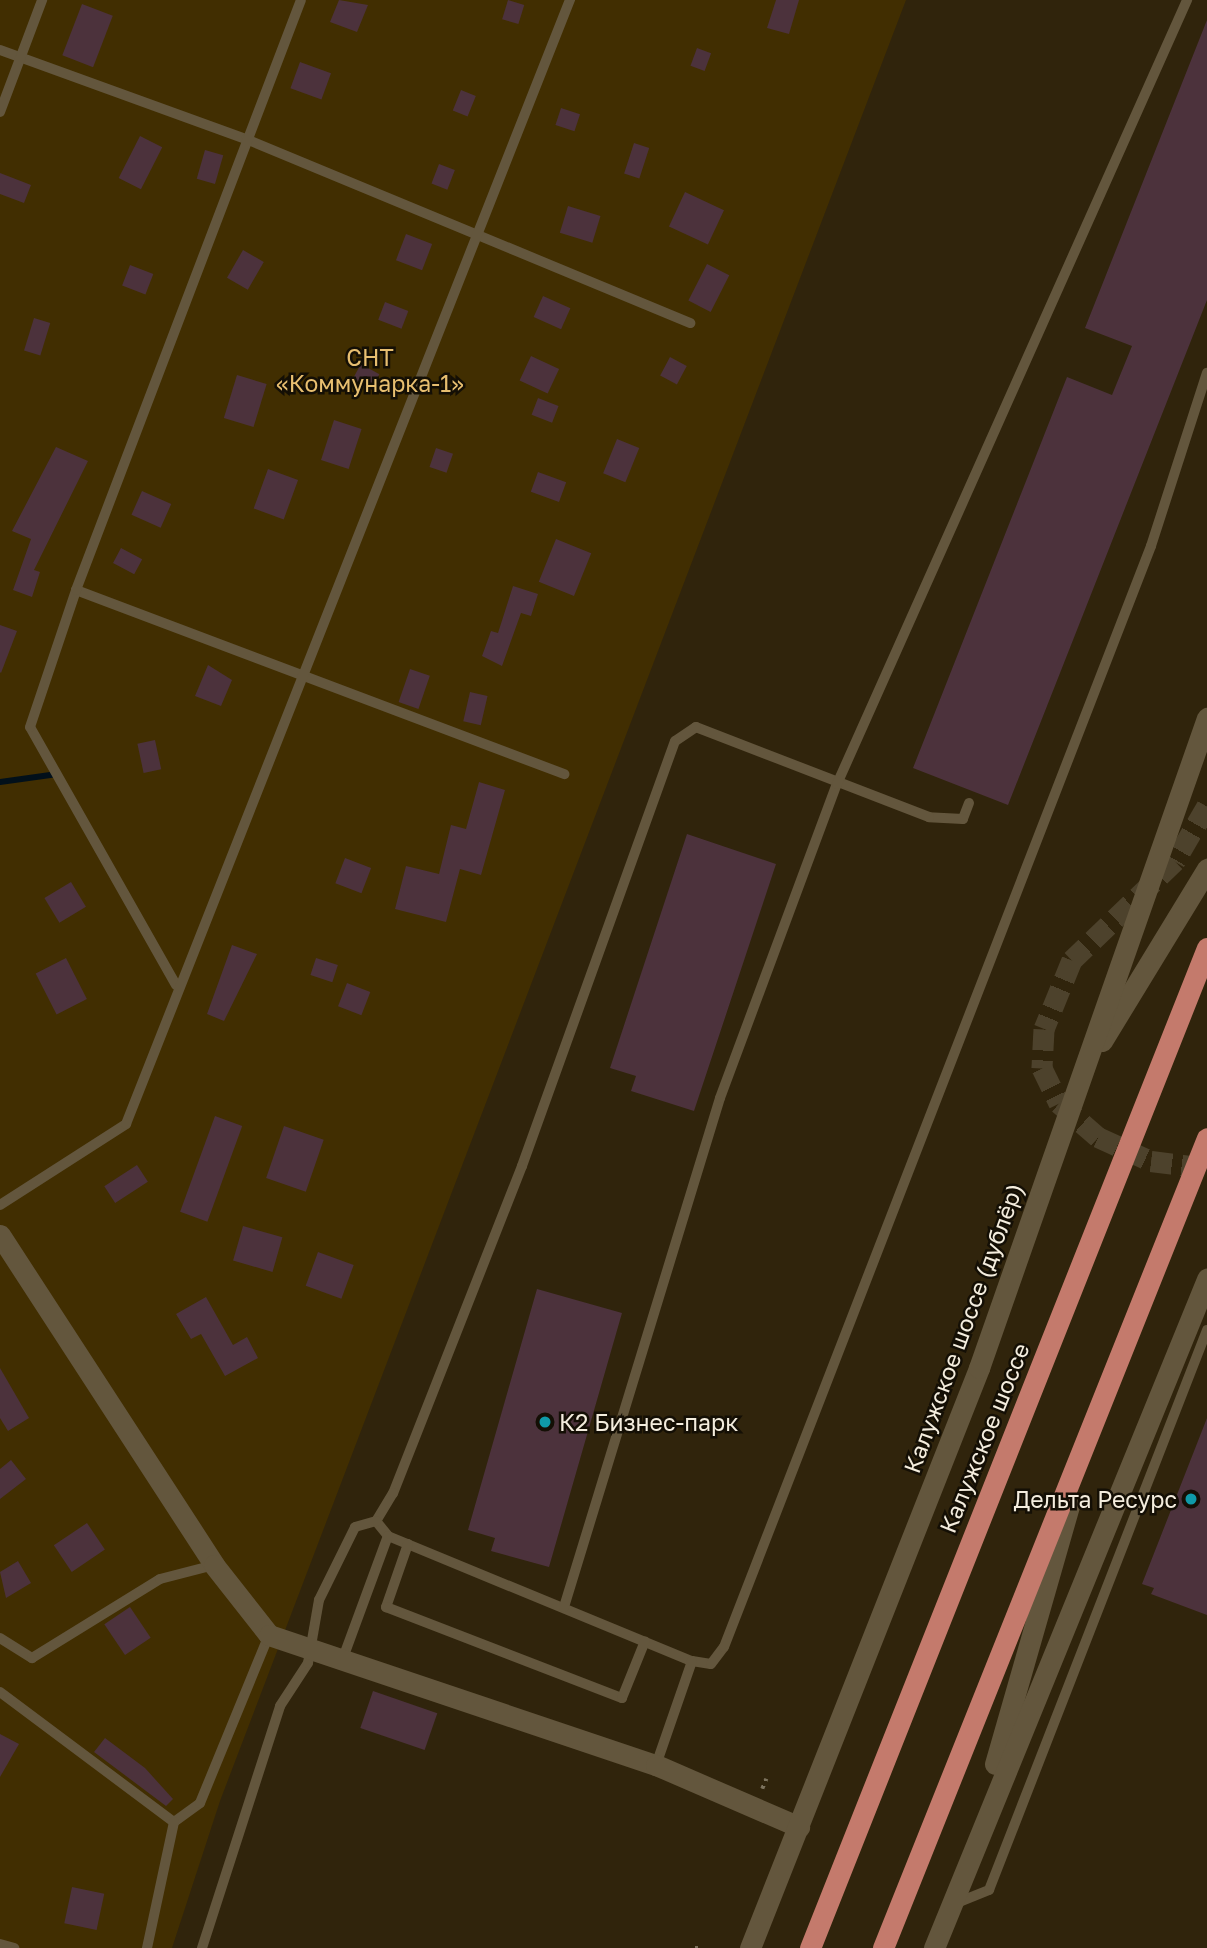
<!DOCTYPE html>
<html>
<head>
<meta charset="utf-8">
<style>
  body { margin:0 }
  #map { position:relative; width:1207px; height:1948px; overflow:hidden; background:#30240c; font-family:"Golos Text",sans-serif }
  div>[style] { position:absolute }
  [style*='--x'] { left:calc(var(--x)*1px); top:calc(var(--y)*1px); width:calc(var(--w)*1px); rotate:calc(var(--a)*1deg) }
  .green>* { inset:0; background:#412e01 }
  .stream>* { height:6px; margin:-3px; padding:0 3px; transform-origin:3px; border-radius:3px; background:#02101a }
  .building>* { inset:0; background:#4c323c; transform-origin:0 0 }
  .secondary-tunnel>* { height:21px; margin-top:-10.5px; transform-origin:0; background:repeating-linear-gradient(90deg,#4d422c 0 21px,transparent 0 31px) }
  .path>* { height:3.5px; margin-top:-1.75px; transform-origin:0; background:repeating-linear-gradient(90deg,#7c725d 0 3.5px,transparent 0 8.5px) }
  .service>* { height:10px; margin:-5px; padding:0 5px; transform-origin:5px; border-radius:5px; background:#63563d }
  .minor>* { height:21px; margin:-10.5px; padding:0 10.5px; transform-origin:10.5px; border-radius:10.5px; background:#63563d }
  .secondary>* { height:21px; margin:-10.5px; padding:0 10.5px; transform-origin:10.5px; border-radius:10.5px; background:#63563d }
  .trunk>* { height:21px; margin:-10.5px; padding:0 10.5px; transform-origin:10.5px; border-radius:10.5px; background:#c47a6c }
  .dots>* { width:19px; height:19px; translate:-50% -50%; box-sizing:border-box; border:4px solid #140f05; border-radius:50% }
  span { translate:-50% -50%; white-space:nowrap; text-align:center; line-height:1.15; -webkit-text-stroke:5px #140f05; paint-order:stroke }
  .park-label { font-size:23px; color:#e8bf70 }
  .street-label { font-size:23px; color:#f4edde }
  .poi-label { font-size:23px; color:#f4edde }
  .left { translate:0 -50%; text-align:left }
  .right { translate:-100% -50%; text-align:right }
</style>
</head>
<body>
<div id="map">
  <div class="green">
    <i style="clip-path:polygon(0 0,906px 0,220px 1801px,172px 1948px,0 1948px)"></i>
  </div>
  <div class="stream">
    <i style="--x:0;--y:782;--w:58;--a:-8"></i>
  </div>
  <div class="building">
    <i style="clip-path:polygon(339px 0,368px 5px,357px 32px,330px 22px)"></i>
    <i style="left:508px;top:0;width:17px;height:20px;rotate:17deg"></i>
    <i style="clip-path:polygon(776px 0,799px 0,789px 34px,767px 28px)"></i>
    <i style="left:82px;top:4px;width:33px;height:55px;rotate:21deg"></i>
    <i style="clip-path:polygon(1207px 20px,1207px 300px,1008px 805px,913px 768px,1067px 377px,1112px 395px,1132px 346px,1085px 328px)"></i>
    <i style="left:697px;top:48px;width:15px;height:19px;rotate:20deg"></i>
    <i style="left:300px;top:62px;width:33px;height:28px;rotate:20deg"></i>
    <i style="left:461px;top:90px;width:16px;height:22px;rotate:22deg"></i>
    <i style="left:561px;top:108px;width:20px;height:18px;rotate:18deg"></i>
    <i style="left:140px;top:136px;width:25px;height:47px;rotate:27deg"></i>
    <i style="left:634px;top:143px;width:16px;height:32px;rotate:18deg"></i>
    <i style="left:205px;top:150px;width:19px;height:30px;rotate:16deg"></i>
    <i style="left:439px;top:164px;width:17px;height:21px;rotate:21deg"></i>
    <i style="clip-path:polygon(0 173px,31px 185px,24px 203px,0 194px)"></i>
    <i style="left:685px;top:192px;width:43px;height:38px;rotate:25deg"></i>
    <i style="left:568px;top:206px;width:34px;height:28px;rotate:17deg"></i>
    <i style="left:406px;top:234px;width:28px;height:28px;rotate:21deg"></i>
    <i style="left:243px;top:250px;width:24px;height:32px;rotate:30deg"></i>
    <i style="left:707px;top:264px;width:25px;height:41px;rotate:27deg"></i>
    <i style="left:130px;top:265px;width:25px;height:22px;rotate:21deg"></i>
    <i style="left:543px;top:296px;width:30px;height:23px;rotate:24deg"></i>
    <i style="left:385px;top:302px;width:25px;height:19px;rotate:21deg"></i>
    <i style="left:34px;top:318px;width:17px;height:34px;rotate:17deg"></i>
    <i style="left:531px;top:356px;width:31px;height:27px;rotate:25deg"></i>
    <i style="left:670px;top:357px;width:19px;height:21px;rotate:28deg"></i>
    <i style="left:361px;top:364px;width:21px;height:19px;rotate:29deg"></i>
    <i style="left:237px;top:375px;width:31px;height:45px;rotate:17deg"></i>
    <i style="left:538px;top:398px;width:22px;height:18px;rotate:21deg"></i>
    <i style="left:334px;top:420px;width:29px;height:42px;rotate:18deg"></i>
    <i style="left:617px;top:439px;width:24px;height:37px;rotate:22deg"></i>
    <i style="clip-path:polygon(56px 447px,88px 461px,34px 570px,40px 572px,32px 597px,13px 590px,31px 539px,12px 531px)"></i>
    <i style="left:436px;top:448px;width:18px;height:20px;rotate:19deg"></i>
    <i style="left:268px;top:469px;width:32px;height:42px;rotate:20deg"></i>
    <i style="left:538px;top:472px;width:30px;height:21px;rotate:20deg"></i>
    <i style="left:142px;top:491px;width:32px;height:26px;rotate:24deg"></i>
    <i style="left:556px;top:539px;width:38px;height:46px;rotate:22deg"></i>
    <i style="left:121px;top:548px;width:24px;height:17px;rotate:28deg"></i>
    <i style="clip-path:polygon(513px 586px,538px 594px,531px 616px,521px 613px,502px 666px,482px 656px,491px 631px,498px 633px)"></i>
    <i style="clip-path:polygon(0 625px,17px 631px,1px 673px,0 672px)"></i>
    <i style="clip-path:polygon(208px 665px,232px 680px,221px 706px,195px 696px)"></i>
    <i style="left:410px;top:669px;width:21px;height:35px;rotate:19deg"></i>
    <i style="left:470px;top:692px;width:18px;height:30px;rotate:13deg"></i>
    <i style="left:155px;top:740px;width:30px;height:18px;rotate:78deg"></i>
    <i style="clip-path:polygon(479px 782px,505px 790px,481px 875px,460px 869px,446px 922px,395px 909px,406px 866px,439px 874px,451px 825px,466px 829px)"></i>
    <i style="clip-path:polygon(687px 834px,776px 864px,694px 1111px,631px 1091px,636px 1076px,610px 1068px)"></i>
    <i style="left:345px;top:858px;width:28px;height:27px;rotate:21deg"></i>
    <i style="left:71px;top:882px;width:29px;height:31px;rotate:59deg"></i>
    <i style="clip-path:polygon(232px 945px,257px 954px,224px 1021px,207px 1014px)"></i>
    <i style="left:66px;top:958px;width:46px;height:34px;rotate:63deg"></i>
    <i style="left:316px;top:958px;width:23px;height:18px;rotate:18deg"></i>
    <i style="left:347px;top:983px;width:25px;height:25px;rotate:21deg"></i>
    <i style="left:215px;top:1116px;width:29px;height:102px;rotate:20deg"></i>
    <i style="left:284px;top:1126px;width:42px;height:55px;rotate:19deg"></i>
    <i style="left:137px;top:1165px;width:20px;height:39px;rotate:57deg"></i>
    <i style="left:243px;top:1226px;width:41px;height:36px;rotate:16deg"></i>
    <i style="left:318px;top:1252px;width:38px;height:36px;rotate:20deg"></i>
    <i style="clip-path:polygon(537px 1289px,622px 1313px,549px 1567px,491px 1551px,495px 1538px,468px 1530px)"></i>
    <i style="clip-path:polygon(206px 1297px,233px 1345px,247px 1337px,258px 1358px,225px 1376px,201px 1334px,191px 1339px,176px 1314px)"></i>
    <i style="clip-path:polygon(0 1368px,29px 1418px,8px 1431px,0 1418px)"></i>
    <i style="clip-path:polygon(1207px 1418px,1207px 1615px,1151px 1594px,1154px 1588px,1142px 1584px)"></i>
    <i style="clip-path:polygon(11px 1460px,26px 1479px,0 1499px,0 1469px)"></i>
    <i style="left:87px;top:1523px;width:32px;height:40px;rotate:56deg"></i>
    <i style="clip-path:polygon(18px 1561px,31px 1583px,6px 1598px,0 1572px)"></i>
    <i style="left:130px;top:1607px;width:37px;height:31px;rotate:56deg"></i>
    <i style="left:373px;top:1691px;width:68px;height:39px;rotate:19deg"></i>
    <i style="clip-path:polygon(0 1734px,19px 1744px,0 1777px)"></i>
    <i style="clip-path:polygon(105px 1738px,145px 1768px,173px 1799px,166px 1806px,94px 1752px)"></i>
    <i style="left:72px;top:1887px;width:33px;height:37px;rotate:12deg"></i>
  </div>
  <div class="secondary-tunnel">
    <i style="--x:1207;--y:806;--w:64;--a:120.2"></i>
    <i style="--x:1175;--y:861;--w:143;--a:136.1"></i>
    <i style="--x:1072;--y:960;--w:74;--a:112.1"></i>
    <i style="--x:1044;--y:1029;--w:39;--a:93"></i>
    <i style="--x:1042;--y:1068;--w:39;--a:64"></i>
    <i style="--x:1059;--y:1103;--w:52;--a:41.1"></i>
    <i style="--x:1098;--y:1137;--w:58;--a:24.4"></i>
    <i style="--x:1151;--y:1161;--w:56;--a:7.1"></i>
  </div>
  <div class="path">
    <i style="--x:762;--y:1789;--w:11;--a:-68"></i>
    <i style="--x:695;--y:1948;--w:6;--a:0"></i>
  </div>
  <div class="service">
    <i style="--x:0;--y:50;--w:262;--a:19.9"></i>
    <i style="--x:246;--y:139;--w:481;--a:22.5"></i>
    <i style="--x:0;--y:112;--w:120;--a:-69.4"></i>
    <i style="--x:76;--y:590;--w:522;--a:20.66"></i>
    <i style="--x:969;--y:803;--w:17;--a:111"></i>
    <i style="--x:963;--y:819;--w:34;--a:-177"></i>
    <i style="--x:929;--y:817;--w:250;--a:-158.9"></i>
    <i style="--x:696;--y:727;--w:25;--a:146"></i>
    <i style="--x:675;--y:741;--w:452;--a:109.8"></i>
    <i style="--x:522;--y:1166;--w:352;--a:111.5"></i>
    <i style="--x:393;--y:1493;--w:33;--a:121"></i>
    <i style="--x:376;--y:1521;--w:19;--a:51"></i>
    <i style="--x:388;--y:1536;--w:329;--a:22.4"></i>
    <i style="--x:692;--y:1661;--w:19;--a:9"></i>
    <i style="--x:711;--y:1664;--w:21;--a:-53"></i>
    <i style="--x:724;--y:1647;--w:1181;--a:-68.8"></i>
    <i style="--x:1151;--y:546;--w:182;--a:-72.1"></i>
    <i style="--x:176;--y:985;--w:296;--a:-119.5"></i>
    <i style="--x:30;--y:727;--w:145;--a:-71.4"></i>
    <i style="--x:76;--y:590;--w:631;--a:-69.13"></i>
    <i style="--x:0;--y:1205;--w:150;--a:-32.7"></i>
    <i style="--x:126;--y:1124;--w:1209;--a:-68.45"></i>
    <i style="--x:408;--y:1544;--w:67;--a:109.2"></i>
    <i style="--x:386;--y:1607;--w:253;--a:21.1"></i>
    <i style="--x:622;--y:1698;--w:61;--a:-68"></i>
    <i style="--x:564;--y:1607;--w:532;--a:-72.96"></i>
    <i style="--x:720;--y:1098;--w:335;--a:-69.6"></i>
    <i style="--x:837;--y:784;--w:859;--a:-65.94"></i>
    <i style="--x:0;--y:1638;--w:38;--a:32"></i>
    <i style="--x:32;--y:1658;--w:150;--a:-31.7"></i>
    <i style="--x:160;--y:1579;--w:56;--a:-14.5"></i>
    <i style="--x:343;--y:1658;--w:130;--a:-69.8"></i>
    <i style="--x:0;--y:1692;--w:217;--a:36.8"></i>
    <i style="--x:174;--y:1822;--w:32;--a:-36"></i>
    <i style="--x:200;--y:1803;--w:182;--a:-67.7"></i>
    <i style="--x:656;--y:1765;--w:110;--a:-70.9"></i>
    <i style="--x:954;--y:1904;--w:38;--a:-22"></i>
    <i style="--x:989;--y:1890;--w:601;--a:-68.73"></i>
    <i style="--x:0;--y:1944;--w:15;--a:16"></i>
    <i style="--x:147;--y:1948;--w:129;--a:-77.9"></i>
    <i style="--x:202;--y:1948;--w:254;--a:-72.1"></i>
    <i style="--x:280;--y:1706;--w:51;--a:-56.9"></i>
    <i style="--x:308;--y:1663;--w:64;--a:-80.1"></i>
    <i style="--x:319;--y:1600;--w:81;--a:-63.7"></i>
    <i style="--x:355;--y:1527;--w:22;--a:-16"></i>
  </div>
  <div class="minor">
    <i style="--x:0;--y:1235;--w:393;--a:57"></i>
    <i style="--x:214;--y:1565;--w:89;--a:51.8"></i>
    <i style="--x:269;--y:1635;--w:408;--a:18.6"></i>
    <i style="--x:656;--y:1765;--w:156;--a:23.4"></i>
  </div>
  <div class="secondary">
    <i style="--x:1102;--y:1041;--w:202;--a:-58.6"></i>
    <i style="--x:995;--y:1764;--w:273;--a:-74"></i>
    <i style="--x:750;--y:1948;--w:624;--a:-68.45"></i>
    <i style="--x:979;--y:1368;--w:689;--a:-70.67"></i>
    <i style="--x:934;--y:1948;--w:723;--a:-67.8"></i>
  </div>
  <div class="trunk">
    <i style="--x:810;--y:1948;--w:1076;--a:-68.35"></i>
    <i style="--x:883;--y:1948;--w:872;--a:-68.2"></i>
  </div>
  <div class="dots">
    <i style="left:545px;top:1422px;background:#0f9aa8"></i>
    <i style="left:1191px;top:1499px;background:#0f9aa8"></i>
  </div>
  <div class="park-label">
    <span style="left:370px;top:370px">СНТ<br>«Коммунарка-1»</span>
  </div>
  <div class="street-label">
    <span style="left:963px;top:1328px;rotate:-70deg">Калужское шоссе (дублёр)</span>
    <span style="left:984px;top:1438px;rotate:-68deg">Калужское шоссе</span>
  </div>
  <div class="poi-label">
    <span class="left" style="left:559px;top:1422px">К2 Бизнес-парк</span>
    <span class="right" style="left:1177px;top:1499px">Дельта Ресурс</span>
  </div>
</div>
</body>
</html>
